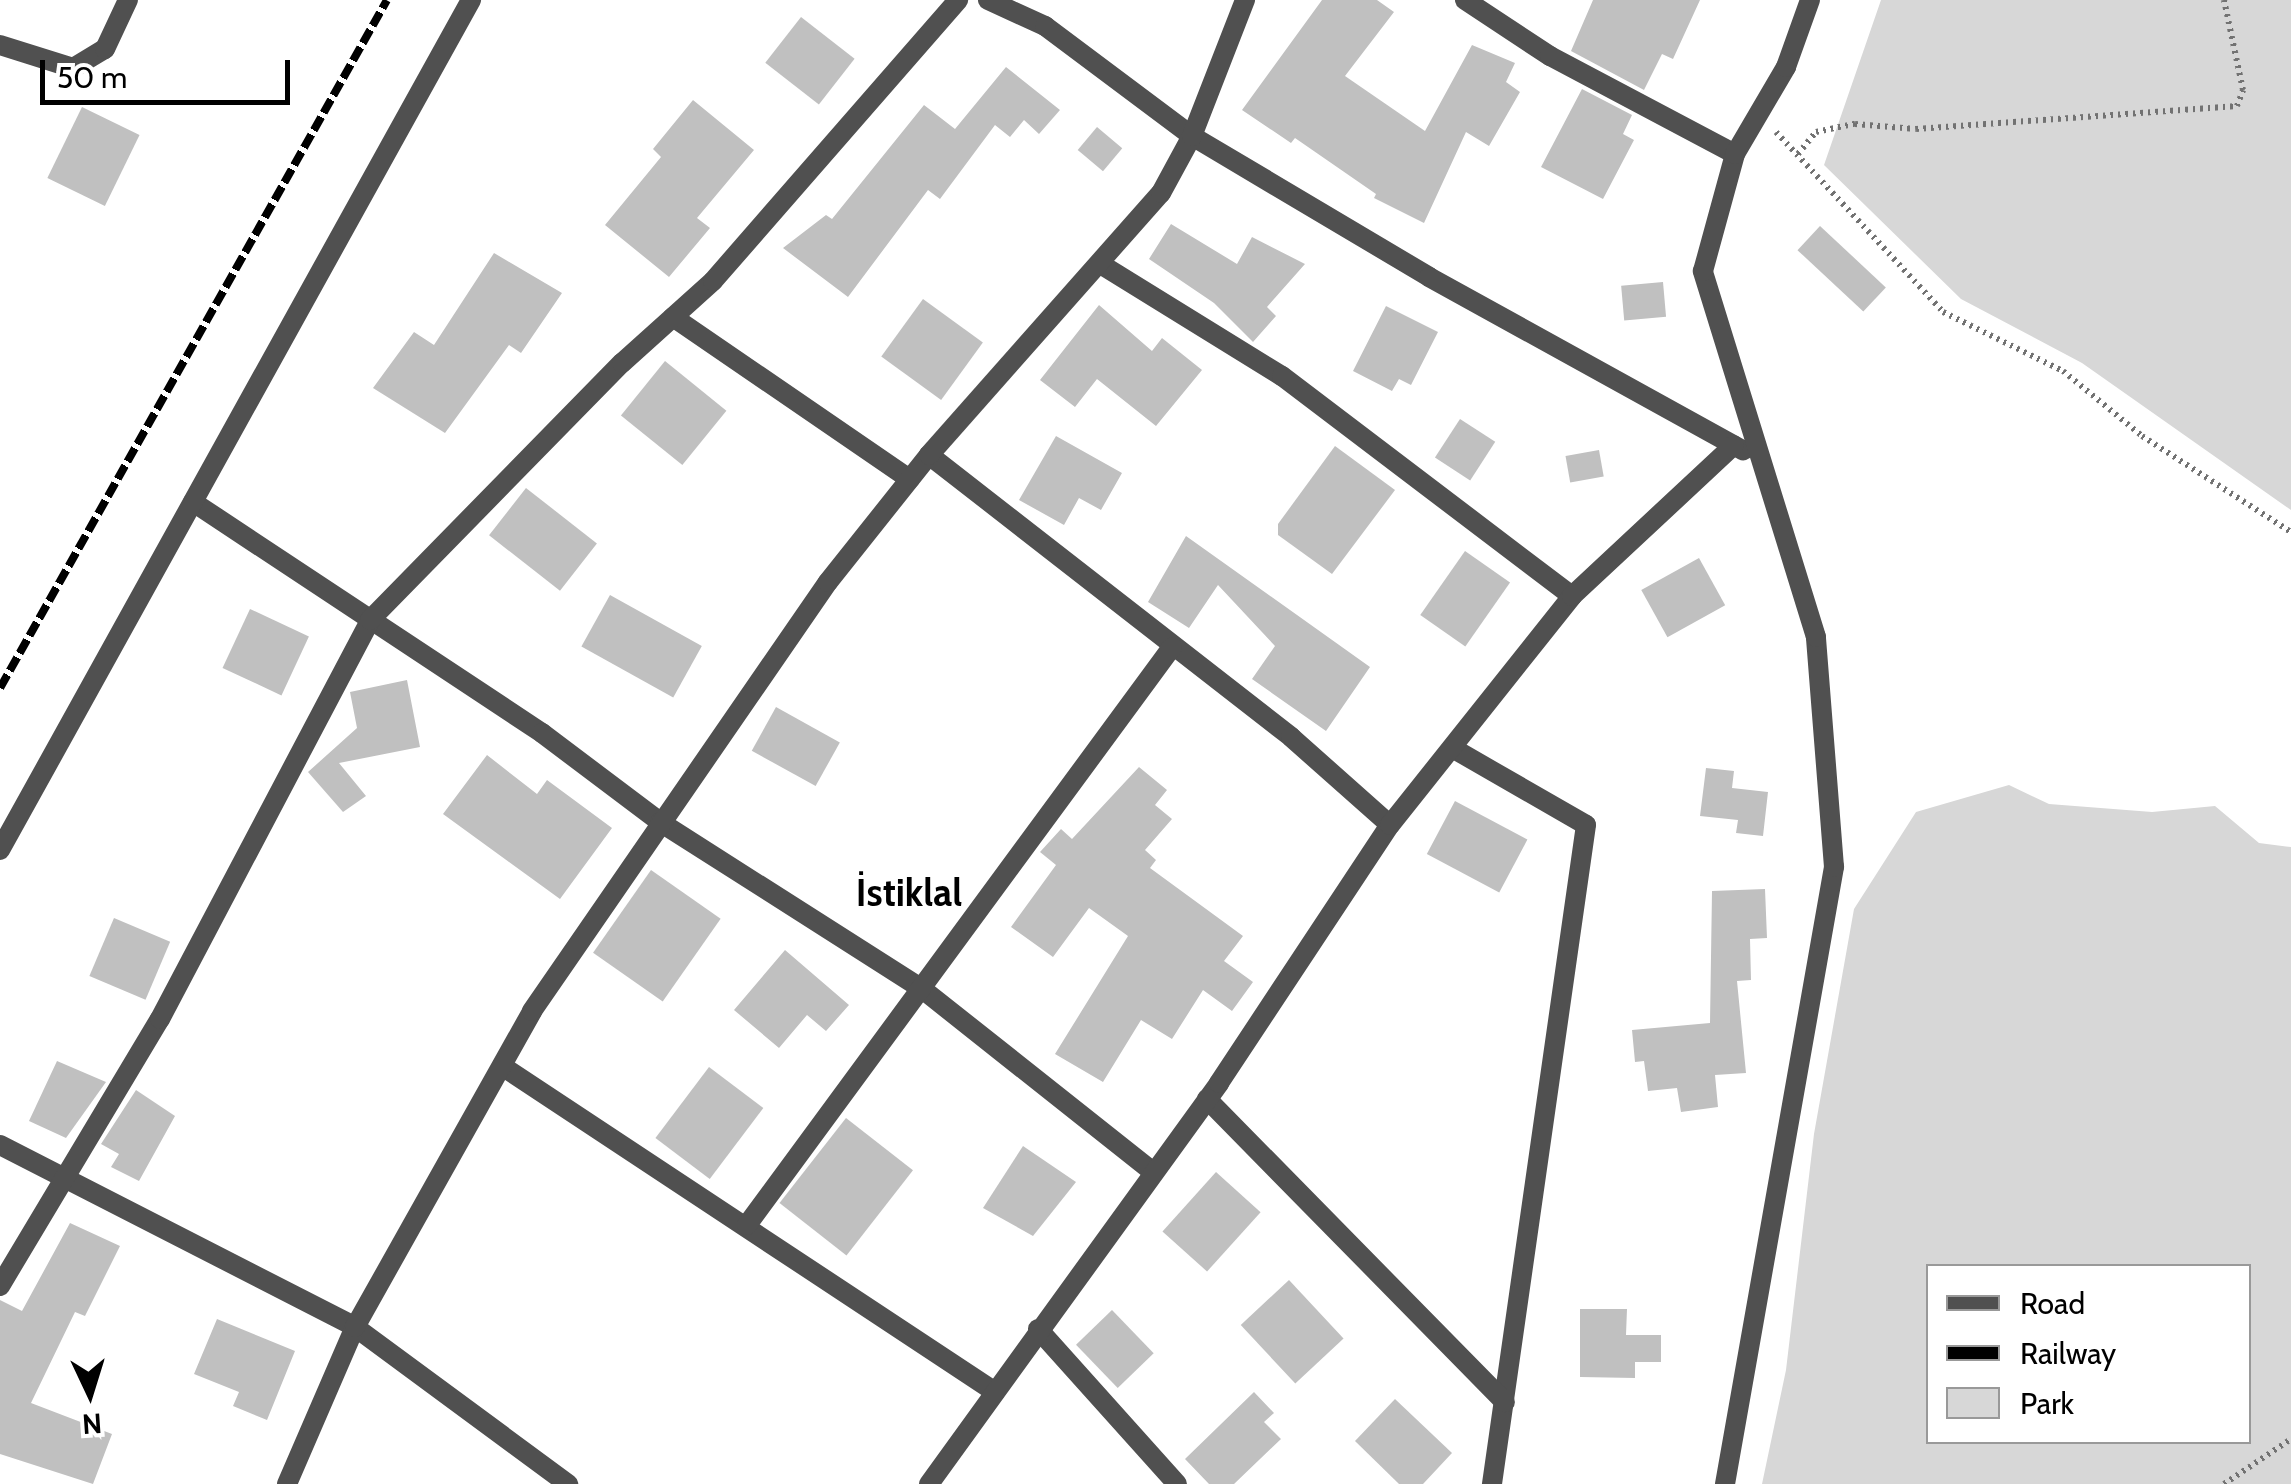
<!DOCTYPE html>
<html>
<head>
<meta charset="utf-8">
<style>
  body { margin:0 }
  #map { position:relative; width:2291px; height:1484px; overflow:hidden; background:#fff; font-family:Cabin,sans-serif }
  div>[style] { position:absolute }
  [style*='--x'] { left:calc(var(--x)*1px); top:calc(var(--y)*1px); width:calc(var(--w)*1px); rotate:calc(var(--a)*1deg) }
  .green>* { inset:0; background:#d7d7d7 }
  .building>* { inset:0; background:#c0c0c0; transform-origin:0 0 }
  .path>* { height:6px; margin-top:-3px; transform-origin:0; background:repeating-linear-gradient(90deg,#727272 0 2.5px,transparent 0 7.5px) }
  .minor>* { height:20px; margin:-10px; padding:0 10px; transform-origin:10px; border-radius:10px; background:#505050 }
  .tertiary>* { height:20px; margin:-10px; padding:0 10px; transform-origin:10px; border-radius:10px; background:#505050 }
  .rail>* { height:8px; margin-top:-4px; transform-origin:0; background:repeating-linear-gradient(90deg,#000 0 15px,transparent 0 20px) }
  span { translate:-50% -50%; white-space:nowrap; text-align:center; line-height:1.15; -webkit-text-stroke:8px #fff; paint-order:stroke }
  .district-label { font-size:38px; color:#000; font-weight:700 }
  .legend { position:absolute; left:1926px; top:1264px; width:325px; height:180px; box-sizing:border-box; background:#fff; border:2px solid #999; margin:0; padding:12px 18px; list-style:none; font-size:30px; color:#000 }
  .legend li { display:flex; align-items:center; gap:20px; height:50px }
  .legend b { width:50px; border:2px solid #999 }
  .north { position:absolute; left:40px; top:1344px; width:100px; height:100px; -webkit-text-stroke:8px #fff; paint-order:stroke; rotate:176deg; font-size:28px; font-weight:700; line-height:40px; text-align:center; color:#000 }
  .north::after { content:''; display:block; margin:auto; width:35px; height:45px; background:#000; clip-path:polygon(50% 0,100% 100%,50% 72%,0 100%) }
  .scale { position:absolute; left:40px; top:60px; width:250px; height:45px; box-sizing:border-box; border:5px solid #000; border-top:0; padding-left:12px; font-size:30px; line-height:35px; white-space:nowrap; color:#000; -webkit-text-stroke:8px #fff; paint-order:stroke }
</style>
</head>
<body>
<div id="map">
  <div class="green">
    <i style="clip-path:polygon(1881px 0,2291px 0,2291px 510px,2082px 363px,1961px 299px,1824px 165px)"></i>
    <i style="clip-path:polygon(evenodd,2009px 785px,2049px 804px,2152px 812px,2215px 806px,2259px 843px,2291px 847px,2291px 1484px,1762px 1484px,1786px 1370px,1814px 1134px,1854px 909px,1916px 812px,2009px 785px,2248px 1266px,2248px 1442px,1928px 1442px,1928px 1266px,2248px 1266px)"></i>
  </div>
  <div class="building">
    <i style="clip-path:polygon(1322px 0,1377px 0,1394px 12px,1345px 76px,1425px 131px,1472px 45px,1515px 63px,1506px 82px,1520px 92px,1489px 146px,1466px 132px,1424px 223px,1374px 198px,1376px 194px,1295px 138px,1291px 143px,1242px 110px)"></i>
    <i style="clip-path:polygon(1593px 0,1700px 0,1673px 59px,1662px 54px,1644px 90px,1571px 51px)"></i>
    <i style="left:801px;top:17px;width:68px;height:58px;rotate:38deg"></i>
    <i style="clip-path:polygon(1006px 67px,1060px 110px,1039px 134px,1024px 120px,1010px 137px,995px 125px,940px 199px,928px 190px,848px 297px,783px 248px,826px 215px,832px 219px,924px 105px,955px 129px)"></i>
    <i style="clip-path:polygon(1582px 89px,1632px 115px,1623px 134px,1634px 140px,1603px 199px,1541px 167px)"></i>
    <i style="clip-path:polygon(693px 100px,754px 150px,697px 218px,710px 228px,669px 277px,605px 225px,661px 157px,653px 149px)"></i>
    <i style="left:82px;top:107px;width:64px;height:79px;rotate:26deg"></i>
    <i style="left:1097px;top:127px;width:33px;height:30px;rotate:40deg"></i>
    <i style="clip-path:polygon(1171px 224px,1237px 264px,1252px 237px,1305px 264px,1267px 307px,1276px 316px,1253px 342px,1214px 303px,1149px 259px)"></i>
    <i style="left:1820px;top:226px;width:90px;height:33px;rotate:43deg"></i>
    <i style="clip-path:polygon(494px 253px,562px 293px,521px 353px,509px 345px,445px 433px,373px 388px,414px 332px,434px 345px)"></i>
    <i style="left:1663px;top:282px;width:35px;height:42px;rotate:85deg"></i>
    <i style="left:923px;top:299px;width:74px;height:71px;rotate:36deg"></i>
    <i style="clip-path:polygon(1099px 305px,1152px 351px,1162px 338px,1202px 370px,1156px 426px,1097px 379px,1075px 407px,1040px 380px)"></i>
    <i style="clip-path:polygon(1386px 306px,1438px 332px,1411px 385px,1399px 379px,1392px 391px,1353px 371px)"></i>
    <i style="left:665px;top:361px;width:79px;height:70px;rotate:39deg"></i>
    <i style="left:1460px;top:419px;width:42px;height:46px;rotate:33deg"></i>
    <i style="clip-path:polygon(1056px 436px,1122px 473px,1101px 510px,1079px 498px,1064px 525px,1019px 500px)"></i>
    <i style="clip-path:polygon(1335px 446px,1395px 490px,1332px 574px,1278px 535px,1278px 524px)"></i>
    <i style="left:1599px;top:450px;width:27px;height:34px;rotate:80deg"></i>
    <i style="left:526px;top:488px;width:90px;height:60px;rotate:38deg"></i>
    <i style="clip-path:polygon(1186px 536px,1370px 667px,1326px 731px,1252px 679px,1275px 646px,1218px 585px,1189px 628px,1148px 602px)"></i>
    <i style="left:1465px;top:551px;width:55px;height:78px;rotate:35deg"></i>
    <i style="left:1699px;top:558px;width:54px;height:66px;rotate:61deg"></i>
    <i style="left:610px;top:595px;width:105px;height:59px;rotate:29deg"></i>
    <i style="left:250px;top:609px;width:65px;height:65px;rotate:25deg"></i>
    <i style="clip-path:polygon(407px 680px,420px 747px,339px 763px,366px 796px,343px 812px,308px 772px,357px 728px,350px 692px)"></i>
    <i style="left:776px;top:707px;width:73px;height:50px;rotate:29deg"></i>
    <i style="clip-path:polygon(487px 755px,537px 794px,547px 780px,612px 828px,560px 899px,443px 814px)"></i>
    <i style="clip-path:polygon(1139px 767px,1167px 790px,1155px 805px,1172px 819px,1145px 850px,1156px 860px,1150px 868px,1243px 936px,1224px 961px,1253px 982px,1232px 1011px,1203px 990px,1172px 1039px,1141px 1020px,1103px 1082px,1055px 1054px,1128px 936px,1089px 908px,1053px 957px,1011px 927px,1056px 865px,1040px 852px,1061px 829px,1072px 839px)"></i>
    <i style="clip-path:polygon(1706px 768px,1734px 771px,1732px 788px,1768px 792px,1763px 836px,1736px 833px,1738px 820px,1700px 816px)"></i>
    <i style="left:1455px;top:801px;width:82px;height:60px;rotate:28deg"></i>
    <i style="left:651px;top:870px;width:85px;height:101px;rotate:35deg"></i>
    <i style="clip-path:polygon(1765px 889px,1767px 938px,1750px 939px,1751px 980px,1737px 981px,1746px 1073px,1715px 1075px,1718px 1107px,1681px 1112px,1677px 1088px,1648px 1091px,1644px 1061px,1635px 1062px,1632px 1030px,1710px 1023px,1712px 891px)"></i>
    <i style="left:114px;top:918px;width:61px;height:63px;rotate:23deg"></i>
    <i style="clip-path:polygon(785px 950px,849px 1005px,826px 1031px,807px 1015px,779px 1048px,734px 1010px)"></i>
    <i style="clip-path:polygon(57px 1061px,106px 1082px,66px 1138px,29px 1121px)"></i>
    <i style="left:709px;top:1067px;width:68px;height:89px;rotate:37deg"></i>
    <i style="clip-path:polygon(136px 1090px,175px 1116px,139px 1181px,111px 1167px,119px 1154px,101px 1144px)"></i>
    <i style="left:846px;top:1118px;width:85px;height:108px;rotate:38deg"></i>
    <i style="clip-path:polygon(1023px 1146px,1076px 1182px,1033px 1236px,983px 1208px)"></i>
    <i style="left:1216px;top:1172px;width:60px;height:80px;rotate:42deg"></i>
    <i style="clip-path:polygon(70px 1223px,120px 1246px,85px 1316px,75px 1312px,31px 1403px,112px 1434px,93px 1484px,0 1454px,0 1300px,22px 1311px)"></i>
    <i style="left:1289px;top:1280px;width:80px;height:66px;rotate:47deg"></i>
    <i style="clip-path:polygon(1580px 1309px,1627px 1309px,1626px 1335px,1661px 1335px,1661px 1362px,1635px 1362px,1635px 1378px,1580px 1377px)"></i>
    <i style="left:1112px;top:1310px;width:60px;height:50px;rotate:46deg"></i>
    <i style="clip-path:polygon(217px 1319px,295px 1351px,267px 1420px,233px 1406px,239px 1392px,194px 1374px)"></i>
    <i style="clip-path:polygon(1254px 1392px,1274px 1413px,1264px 1422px,1281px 1439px,1234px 1484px,1209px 1484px,1185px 1459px)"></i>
    <i style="clip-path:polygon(1395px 1399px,1452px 1453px,1423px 1484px,1399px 1484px,1355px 1441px)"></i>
  </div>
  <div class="path">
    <i style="--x:1776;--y:132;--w:246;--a:47.1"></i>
    <i style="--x:1943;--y:312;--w:134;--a:26.2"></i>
    <i style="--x:2063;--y:371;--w:102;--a:39.4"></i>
    <i style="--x:2142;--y:436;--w:177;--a:32.8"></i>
    <i style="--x:1798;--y:154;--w:28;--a:-51"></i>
    <i style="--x:1816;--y:132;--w:40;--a:-12"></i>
    <i style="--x:1855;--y:124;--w:61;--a:4.7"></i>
    <i style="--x:1916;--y:129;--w:322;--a:-4.1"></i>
    <i style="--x:2237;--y:106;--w:17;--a:-69"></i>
    <i style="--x:2243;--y:90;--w:92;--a:-101.9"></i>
    <i style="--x:2224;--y:1484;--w:81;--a:-33.9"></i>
  </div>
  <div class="minor">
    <i style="--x:988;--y:0;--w:63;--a:24.5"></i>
    <i style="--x:1045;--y:26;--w:184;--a:36.8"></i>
    <i style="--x:1192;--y:136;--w:276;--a:30.7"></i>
    <i style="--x:1429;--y:277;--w:359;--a:28.9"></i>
    <i style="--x:1465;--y:0;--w:102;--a:33.4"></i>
    <i style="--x:1550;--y:56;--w:209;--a:27.9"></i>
    <i style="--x:0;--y:45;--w:77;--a:17.5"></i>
    <i style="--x:73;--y:68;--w:37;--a:-31"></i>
    <i style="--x:105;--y:49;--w:54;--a:-64.9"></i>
    <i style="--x:1102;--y:265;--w:211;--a:31.7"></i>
    <i style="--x:1282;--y:376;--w:364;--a:37.2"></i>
    <i style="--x:673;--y:317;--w:287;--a:34.4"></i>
    <i style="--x:929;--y:455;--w:459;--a:37.9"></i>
    <i style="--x:1291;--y:737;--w:132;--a:41.6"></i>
    <i style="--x:193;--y:502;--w:419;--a:33.5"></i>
    <i style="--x:542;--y:733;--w:148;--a:37"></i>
    <i style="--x:660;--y:822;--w:309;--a:32.5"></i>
    <i style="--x:921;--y:988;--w:296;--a:38.4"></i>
    <i style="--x:1454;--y:749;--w:152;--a:29.9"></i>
    <i style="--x:1586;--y:825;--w:666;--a:98.12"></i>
    <i style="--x:0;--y:850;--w:972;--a:-61.01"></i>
    <i style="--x:502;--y:1066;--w:591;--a:33.47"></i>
    <i style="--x:1207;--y:1099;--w:425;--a:45.5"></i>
    <i style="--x:0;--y:1145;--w:399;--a:27.1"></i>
    <i style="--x:355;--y:1327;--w:265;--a:36.4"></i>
    <i style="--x:747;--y:1225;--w:717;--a:-53.67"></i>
    <i style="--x:0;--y:1286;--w:311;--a:-59.1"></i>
    <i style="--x:160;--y:1019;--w:451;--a:-62.2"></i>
    <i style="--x:370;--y:620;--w:360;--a:-45.6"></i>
    <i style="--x:622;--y:363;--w:122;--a:-42"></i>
    <i style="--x:713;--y:281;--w:373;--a:-48.9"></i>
    <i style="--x:1038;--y:1329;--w:208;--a:48.1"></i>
    <i style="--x:287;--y:1484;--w:171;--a:-66.6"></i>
    <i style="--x:355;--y:1327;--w:362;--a:-60.7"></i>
    <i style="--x:532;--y:1011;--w:521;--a:-55.4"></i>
    <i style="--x:828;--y:582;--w:162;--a:-51.5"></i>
    <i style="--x:929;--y:455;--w:350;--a:-48.5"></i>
    <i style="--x:1161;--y:193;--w:65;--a:-61.5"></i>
    <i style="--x:1192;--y:136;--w:146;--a:-68.7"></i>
    <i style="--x:929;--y:1484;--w:495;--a:-54.1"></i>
    <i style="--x:1219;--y:1083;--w:310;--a:-56.5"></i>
    <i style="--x:1390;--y:825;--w:293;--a:-51.5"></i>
    <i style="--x:1572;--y:596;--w:221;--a:-43"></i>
  </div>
  <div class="tertiary">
    <i style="--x:1725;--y:1484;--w:627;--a:-79.98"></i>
    <i style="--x:1834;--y:867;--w:231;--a:-94.5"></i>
    <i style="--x:1816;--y:637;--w:383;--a:-107.2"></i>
    <i style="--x:1703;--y:271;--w:121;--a:-74.7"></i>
    <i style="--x:1735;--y:154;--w:101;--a:-59.6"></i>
    <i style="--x:1786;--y:67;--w:71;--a:-70.3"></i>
  </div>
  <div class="rail">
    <i style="--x:0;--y:688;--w:789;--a:-60.64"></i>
  </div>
  <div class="district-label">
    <span style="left:909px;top:893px">İstiklal</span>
  </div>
  <ul class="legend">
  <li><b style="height:12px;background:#505050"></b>Road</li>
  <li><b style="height:12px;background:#000"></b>Railway</li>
  <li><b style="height:28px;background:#d7d7d7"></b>Park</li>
  </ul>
  <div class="north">N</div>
  <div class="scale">50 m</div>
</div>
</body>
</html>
